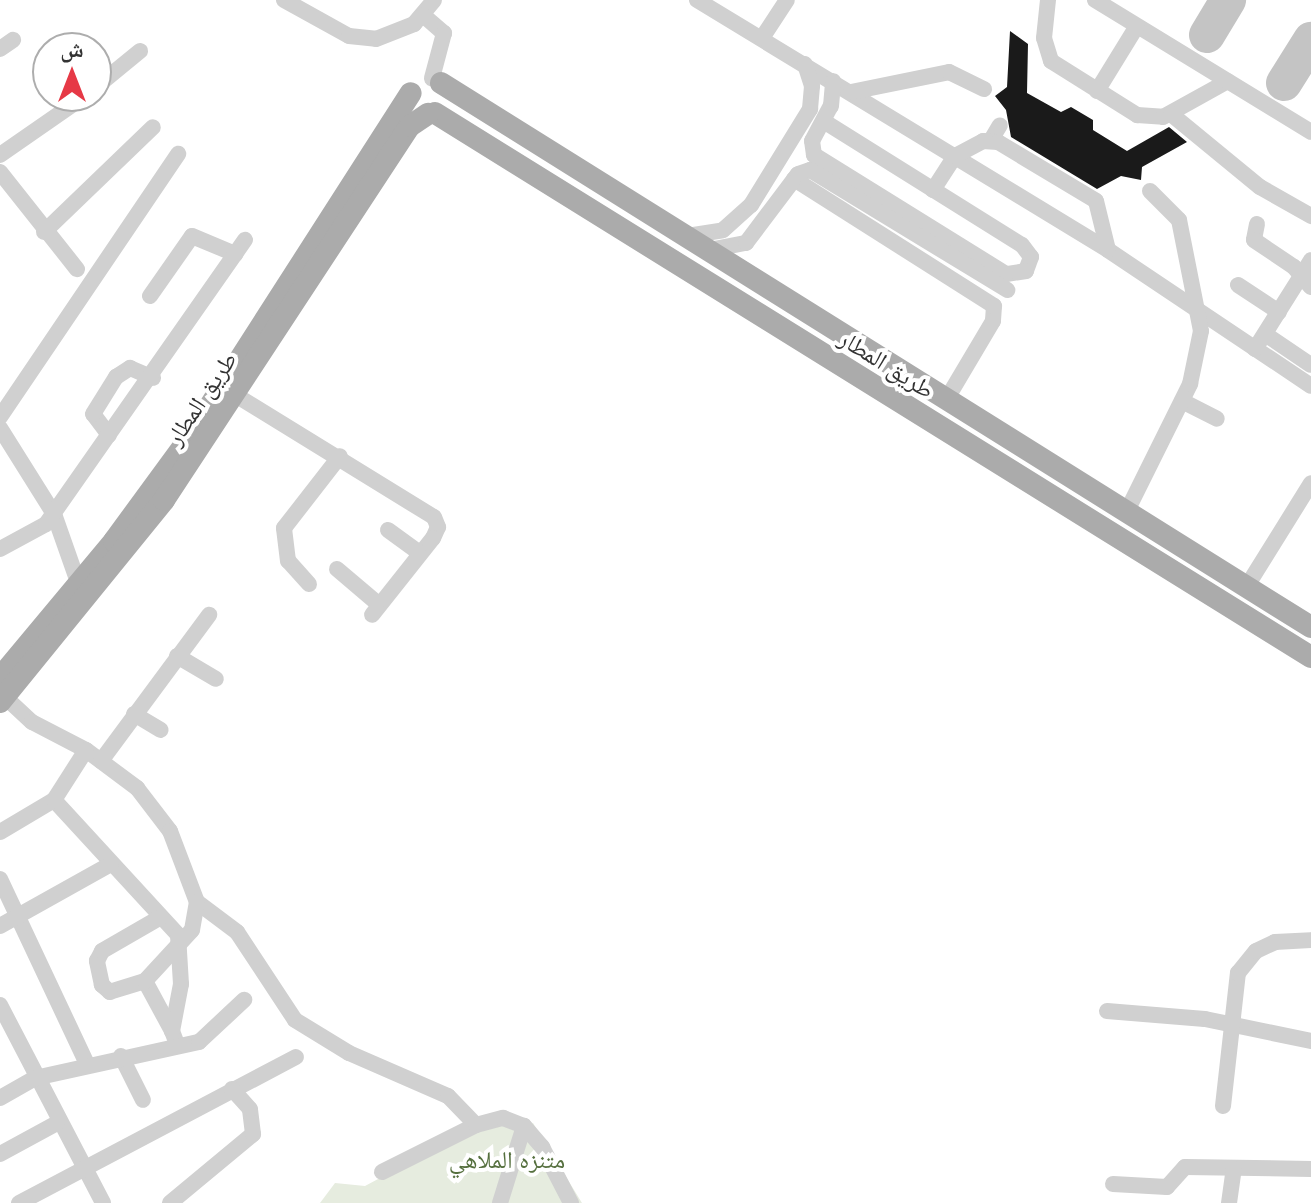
<!DOCTYPE html>
<html>
<head>
<meta charset="utf-8">
<style>
  body { margin:0 }
  #map { position:relative; width:1311px; height:1203px; overflow:hidden; background:#fff; font-family:"Fira Sans","Noto Naskh Arabic",sans-serif }
  div>[style] { position:absolute }
  [style*='--x'] { left:calc(var(--x)*1px); top:calc(var(--y)*1px); width:calc(var(--w)*1px); rotate:calc(var(--a)*1deg) }
  .green>* { inset:0; background:#e6ecdf }
  .taxiway>* { height:36px; margin:-18px; padding:0 18px; transform-origin:18px; border-radius:18px; background:#c4c4c4 }
  .building>* { inset:0; background:#1a1a1a }
  .minor>* { height:16px; margin:-8px; padding:0 8px; transform-origin:8px; border-radius:8px; background:#d0d0d0 }
  .major>* { height:22px; margin:-11px; padding:0 11px; transform-origin:11px; border-radius:11px; background:#ababab }
  span { translate:-50% -50%; white-space:nowrap; text-align:center; line-height:1.15; -webkit-text-stroke:8px #fff; paint-order:stroke }
  .street-label { font-size:24px; color:#333 }
  .park-label { font-size:24px; color:#56703f }
  .north { position:absolute; left:32px; top:32px; width:80px; height:80px; box-sizing:border-box; background:#fff; border:2px solid #adadad; border-radius:50%; rotate:0deg; font-size:22px; font-weight:700; line-height:32px; text-align:center; color:#333 }
  .north::after { content:''; display:block; margin:auto; width:28px; height:36px; background:#e63946; clip-path:polygon(50% 0,100% 100%,50% 72%,0 100%) }
</style>
</head>
<body>
<div id="map">
  <div class="green">
    <i style="clip-path:polygon(494px 1117px,533px 1123px,582px 1203px,320px 1203px,335px 1183px,365px 1186px)"></i>
  </div>
  <div class="taxiway">
    <i style="--x:1207;--y:35;--w:41;--a:-59"></i>
    <i style="--x:1284;--y:83;--w:51;--a:-57.9"></i>
  </div>
  <div class="building">
    <i style="clip-path:polygon(1010px 31px,1028px 44px,1027px 93px,1061px 112px,1071px 107px,1093px 120px,1093px 130px,1127px 151px,1169px 127px,1187px 142px,1142px 167px,1141px 180px,1121px 176px,1097px 189px,1011px 137px,1006px 110px,995px 96px,1007px 87px)"></i>
  </div>
  <div class="minor">
    <i style="--x:284;--y:0;--w:74;--a:29"></i>
    <i style="--x:349;--y:36;--w:27;--a:6"></i>
    <i style="--x:376;--y:39;--w:41;--a:-21.5"></i>
    <i style="--x:414;--y:24;--w:31;--a:-50"></i>
    <i style="--x:697;--y:0;--w:481;--a:31.3"></i>
    <i style="--x:1108;--y:250;--w:244;--a:33.8"></i>
    <i style="--x:1048;--y:0;--w:38;--a:96"></i>
    <i style="--x:1044;--y:38;--w:24;--a:73"></i>
    <i style="--x:1051;--y:61;--w:102;--a:32.1"></i>
    <i style="--x:1137;--y:115;--w:26;--a:4"></i>
    <i style="--x:1163;--y:117;--w:74;--a:-29"></i>
    <i style="--x:1095;--y:0;--w:253;--a:31.4"></i>
    <i style="--x:423;--y:15;--w:28;--a:41"></i>
    <i style="--x:444;--y:33;--w:47;--a:104.9"></i>
    <i style="--x:762;--y:38;--w:45;--a:-56.7"></i>
    <i style="--x:0;--y:49;--w:16;--a:-35"></i>
    <i style="--x:96;--y:87;--w:57;--a:-39.3"></i>
    <i style="--x:1097;--y:91;--w:76;--a:-58.4"></i>
    <i style="--x:851;--y:92;--w:100;--a:-11.5"></i>
    <i style="--x:949;--y:72;--w:39;--a:26"></i>
    <i style="--x:1171;--y:114;--w:115;--a:39.4"></i>
    <i style="--x:1260;--y:187;--w:59;--a:29.6"></i>
    <i style="--x:825;--y:122;--w:232;--a:32"></i>
    <i style="--x:1022;--y:245;--w:15;--a:53"></i>
    <i style="--x:1031;--y:257;--w:15;--a:110"></i>
    <i style="--x:1026;--y:271;--w:20;--a:171"></i>
    <i style="--x:1006;--y:274;--w:226;--a:-148.2"></i>
    <i style="--x:814;--y:155;--w:14;--a:-98"></i>
    <i style="--x:812;--y:141;--w:40;--a:-62"></i>
    <i style="--x:831;--y:106;--w:25;--a:-85"></i>
    <i style="--x:991;--y:140;--w:17;--a:-59"></i>
    <i style="--x:0;--y:155;--w:103;--a:-34.8"></i>
    <i style="--x:0;--y:172;--w:124;--a:51.6"></i>
    <i style="--x:794;--y:179;--w:237;--a:32.4"></i>
    <i style="--x:994;--y:306;--w:15;--a:94"></i>
    <i style="--x:993;--y:321;--w:92;--a:120.7"></i>
    <i style="--x:933;--y:190;--w:40;--a:-57.1"></i>
    <i style="--x:955;--y:156;--w:32;--a:-28"></i>
    <i style="--x:983;--y:141;--w:15;--a:4"></i>
    <i style="--x:998;--y:142;--w:114;--a:31"></i>
    <i style="--x:1096;--y:201;--w:50;--a:76.2"></i>
    <i style="--x:1257;--y:224;--w:16;--a:101"></i>
    <i style="--x:1254;--y:240;--w:48;--a:34"></i>
    <i style="--x:1294;--y:267;--w:26;--a:50"></i>
    <i style="--x:44;--y:232;--w:151;--a:-43.9"></i>
    <i style="--x:687;--y:236;--w:36;--a:-9"></i>
    <i style="--x:723;--y:230;--w:38;--a:-42"></i>
    <i style="--x:751;--y:205;--w:113;--a:-58.4"></i>
    <i style="--x:810;--y:109;--w:23;--a:-85"></i>
    <i style="--x:812;--y:86;--w:23;--a:-108"></i>
    <i style="--x:709;--y:250;--w:38;--a:-11"></i>
    <i style="--x:746;--y:243;--w:86;--a:-53"></i>
    <i style="--x:798;--y:174;--w:13;--a:-18"></i>
    <i style="--x:810;--y:170;--w:231;--a:31.3"></i>
    <i style="--x:1238;--y:285;--w:49;--a:33.4"></i>
    <i style="--x:150;--y:296;--w:73;--a:-55"></i>
    <i style="--x:192;--y:236;--w:47;--a:22.7"></i>
    <i style="--x:1265;--y:334;--w:55;--a:34"></i>
    <i style="--x:1255;--y:349;--w:105;--a:-57.8"></i>
    <i style="--x:237;--y:396;--w:231;--a:31.6"></i>
    <i style="--x:434;--y:517;--w:11;--a:68"></i>
    <i style="--x:438;--y:527;--w:12;--a:114"></i>
    <i style="--x:433;--y:538;--w:98;--a:128.4"></i>
    <i style="--x:1182;--y:401;--w:39;--a:27"></i>
    <i style="--x:0;--y:417;--w:318;--a:-55.9"></i>
    <i style="--x:0;--y:428;--w:102;--a:57.9"></i>
    <i style="--x:54;--y:514;--w:75;--a:70.6"></i>
    <i style="--x:109;--y:435;--w:26;--a:-127"></i>
    <i style="--x:93;--y:414;--w:44;--a:-58.1"></i>
    <i style="--x:116;--y:377;--w:17;--a:-33"></i>
    <i style="--x:130;--y:368;--w:25;--a:23"></i>
    <i style="--x:1128;--y:509;--w:140;--a:-63.6"></i>
    <i style="--x:1190;--y:384;--w:54;--a:-78.3"></i>
    <i style="--x:1201;--y:331;--w:113;--a:-101.2"></i>
    <i style="--x:1179;--y:220;--w:41;--a:-135"></i>
    <i style="--x:388;--y:530;--w:37;--a:36"></i>
    <i style="--x:0;--y:549;--w:52;--a:-28.5"></i>
    <i style="--x:46;--y:524;--w:347;--a:-55"></i>
    <i style="--x:337;--y:569;--w:52;--a:40.4"></i>
    <i style="--x:309;--y:584;--w:31;--a:-132"></i>
    <i style="--x:288;--y:561;--w:33;--a:-97"></i>
    <i style="--x:284;--y:528;--w:91;--a:-52.1"></i>
    <i style="--x:1247;--y:586;--w:121;--a:-58.1"></i>
    <i style="--x:177;--y:656;--w:45;--a:30.5"></i>
    <i style="--x:5;--y:697;--w:37;--a:43"></i>
    <i style="--x:32;--y:722;--w:61;--a:27.4"></i>
    <i style="--x:86;--y:750;--w:64;--a:36.7"></i>
    <i style="--x:137;--y:788;--w:54;--a:52.5"></i>
    <i style="--x:170;--y:831;--w:76;--a:69.2"></i>
    <i style="--x:197;--y:902;--w:50;--a:36.9"></i>
    <i style="--x:237;--y:932;--w:105;--a:56.6"></i>
    <i style="--x:295;--y:1020;--w:63;--a:31.4"></i>
    <i style="--x:349;--y:1053;--w:108;--a:23.5"></i>
    <i style="--x:448;--y:1096;--w:40;--a:46"></i>
    <i style="--x:134;--y:714;--w:31;--a:31"></i>
    <i style="--x:101;--y:761;--w:182;--a:-53.5"></i>
    <i style="--x:54;--y:800;--w:183;--a:47.4"></i>
    <i style="--x:178;--y:935;--w:49;--a:86.5"></i>
    <i style="--x:181;--y:984;--w:48;--a:100.8"></i>
    <i style="--x:172;--y:1031;--w:14;--a:69"></i>
    <i style="--x:0;--y:832;--w:63;--a:-30.7"></i>
    <i style="--x:54;--y:800;--w:59;--a:-57.4"></i>
    <i style="--x:0;--y:879;--w:204;--a:64.8"></i>
    <i style="--x:0;--y:926;--w:127;--a:-29.2"></i>
    <i style="--x:145;--y:981;--w:37;--a:163"></i>
    <i style="--x:110;--y:992;--w:11;--a:-139"></i>
    <i style="--x:102;--y:985;--w:25;--a:-102"></i>
    <i style="--x:97;--y:961;--w:11;--a:-63"></i>
    <i style="--x:102;--y:951;--w:68;--a:-30"></i>
    <i style="--x:0;--y:1005;--w:223;--a:62.5"></i>
    <i style="--x:1107;--y:1011;--w:98;--a:4.7"></i>
    <i style="--x:1205;--y:1019;--w:108;--a:11.7"></i>
    <i style="--x:172;--y:1031;--w:57;--a:-118.4"></i>
    <i style="--x:145;--y:981;--w:69;--a:-47.3"></i>
    <i style="--x:192;--y:930;--w:28;--a:-80"></i>
    <i style="--x:121;--y:1056;--w:49;--a:63.4"></i>
    <i style="--x:0;--y:1098;--w:40;--a:-29.7"></i>
    <i style="--x:35;--y:1078;--w:168;--a:-12.4"></i>
    <i style="--x:199;--y:1042;--w:62;--a:-43"></i>
    <i style="--x:1223;--y:1106;--w:134;--a:-83.6"></i>
    <i style="--x:1238;--y:973;--w:28;--a:-51"></i>
    <i style="--x:1256;--y:951;--w:21;--a:-25"></i>
    <i style="--x:1275;--y:942;--w:36;--a:-3"></i>
    <i style="--x:0;--y:1154;--w:65;--a:-28.5"></i>
    <i style="--x:382;--y:1172;--w:105;--a:-26.6"></i>
    <i style="--x:476;--y:1125;--w:28;--a:-15"></i>
    <i style="--x:503;--y:1118;--w:22;--a:21"></i>
    <i style="--x:524;--y:1126;--w:28;--a:49"></i>
    <i style="--x:542;--y:1147;--w:63;--a:62.6"></i>
    <i style="--x:1113;--y:1184;--w:54;--a:3.2"></i>
    <i style="--x:1167;--y:1187;--w:27;--a:-48"></i>
    <i style="--x:1185;--y:1167;--w:126;--a:0.9"></i>
    <i style="--x:19;--y:1203;--w:313;--a:-27.8"></i>
    <i style="--x:170;--y:1203;--w:108;--a:-39.7"></i>
    <i style="--x:253;--y:1134;--w:25;--a:-97"></i>
    <i style="--x:250;--y:1109;--w:27;--a:-132"></i>
    <i style="--x:500;--y:1203;--w:81;--a:-72.7"></i>
    <i style="--x:1229;--y:1203;--w:35;--a:-82"></i>
  </div>
  <div class="major">
    <i style="--x:441;--y:83;--w:1026;--a:32.02"></i>
    <i style="--x:435;--y:113;--w:1031;--a:31.84"></i>
    <i style="--x:0;--y:678;--w:178;--a:-50.2"></i>
    <i style="--x:114;--y:541;--w:125;--a:-53.8"></i>
    <i style="--x:188;--y:440;--w:412;--a:-57.3"></i>
    <i style="--x:0;--y:702;--w:260;--a:-50.9"></i>
    <i style="--x:164;--y:500;--w:448;--a:-56.7"></i>
    <i style="--x:410;--y:126;--w:22;--a:-34"></i>
  </div>
  <div class="street-label">
    <span style="left:886px;top:365px;rotate:32deg">طريق المطار</span>
    <span style="left:202px;top:399px;rotate:-56deg">طريق المطار</span>
  </div>
  <div class="park-label">
    <span style="left:507px;top:1161px">متنزه الملاهي</span>
  </div>
  <div class="north">ش</div>
</div>
</body>
</html>
